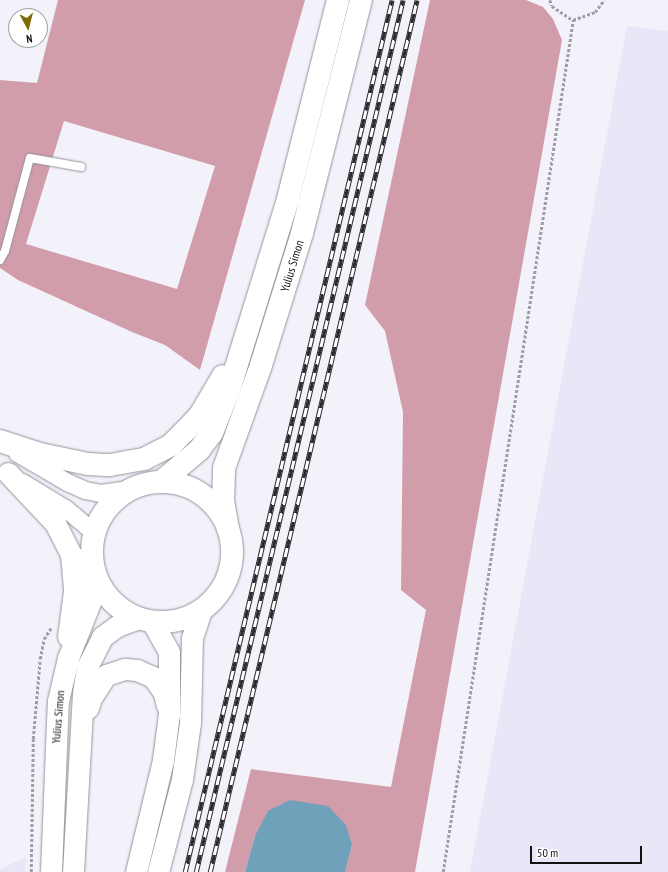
<!DOCTYPE html>
<html>
<head>
<meta charset="utf-8">
<style>
  body { margin:0 }
  #map { position:relative; width:668px; height:872px; overflow:hidden; background:#f3f1fa; font-family:"PT Sans Narrow",sans-serif }
  div>[style] { position:absolute }
  [style*='--x'] { left:calc(var(--x)*1px); top:calc(var(--y)*1px); width:calc(var(--w)*1px); rotate:calc(var(--a)*1deg) }
  .built>* { inset:0; background:#eae6f7 }
  .forest>* { inset:0; background:#d29dab }
  .water>* { inset:0; background:#6fa1bb }
  .path>* { height:2.5px; margin-top:-1.25px; transform-origin:0; background:repeating-linear-gradient(90deg,#9f9ea4 0 3px,transparent 0 5px) }
  .roads { filter:drop-shadow(0 0 1px #95939c) drop-shadow(0 0 1px #95939c) }
  .service>* { height:8px; margin:-4px; padding:0 4px; transform-origin:4px; border-radius:4px; background:#fff }
  .minor>* { height:17px; margin:-8.5px; padding:0 8.5px; transform-origin:8.5px; border-radius:8.5px; background:#fff }
  .tertiary>* { height:21px; margin:-10.5px; padding:0 10.5px; transform-origin:10.5px; border-radius:10.5px; background:#fff }
  .primary>* { height:22px; margin:-11px; padding:0 11px; transform-origin:11px; border-radius:11px; background:#fff }
  .primary>.ring { margin:-11px; padding:0; box-sizing:content-box; background:none; border:22px solid #fff; border-radius:50% }
  .rail>* { height:4.5px; margin-top:-2.25px; transform-origin:0; background:repeating-linear-gradient(90deg,#fff 0 9px,#2b2b2e 0 18px); box-sizing:border-box; border-block:1px solid #2b2b2e }
  span { translate:-50% -50%; white-space:nowrap; text-align:center; line-height:1.15; -webkit-text-stroke:4px #fff; paint-order:stroke }
  .street-label { font-size:12px; color:#121215 }
  .north { position:absolute; left:8px; top:8px; width:40px; height:40px; box-sizing:border-box; background:#fff; border:1px solid #a0a0a1; border-radius:50%; rotate:173deg; font-size:11px; font-weight:700; line-height:16px; text-align:center; color:#121215 }
  .north::after { content:''; display:block; margin:auto; width:14px; height:18px; background:#7d6c05; clip-path:polygon(50% 0,100% 100%,50% 72%,0 100%) }
  .scale { position:absolute; left:530px; top:846px; width:112px; height:18px; box-sizing:border-box; border:2px solid #121215; border-top:0; padding-left:5px; font-size:12px; line-height:14px; white-space:nowrap; color:#121215; -webkit-text-stroke:3px #fff; paint-order:stroke }
</style>
</head>
<body>
<div id="map">
  <div class="built">
    <i style="clip-path:polygon(627px 26px,668px 31px,668px 872px,470px 872px)"></i>
    <i style="clip-path:polygon(26px 857px,25px 872px,0 872px,0 869px)"></i>
  </div>
  <div class="forest">
    <i style="clip-path:polygon(evenodd,58px 0,305px 0,200px 370px,165px 345px,132px 332px,18px 280px,0 268px,0 80px,37px 83px,58px 0,64px 121px,215px 166px,177px 289px,26px 244px,64px 121px)"></i>
    <i style="clip-path:polygon(430px 0,526px 0,543px 7px,553px 19px,562px 40px,415px 872px,345px 872px,352px 845px,255px 836px,245px 872px,225px 872px,251px 769px,391px 787px,426px 610px,401px 590px,403px 412px,385px 331px,365px 305px)"></i>
  </div>
  <div class="water">
    <i style="clip-path:polygon(290px 800px,328px 806px,346px 825px,352px 845px,345px 872px,245px 872px,255px 836px,268px 811px)"></i>
  </div>
  <div class="path">
    <i style="--x:550;--y:0;--w:6;--a:72"></i>
    <i style="--x:552;--y:6;--w:25;--a:34"></i>
    <i style="--x:573;--y:20;--w:23;--a:-20"></i>
    <i style="--x:595;--y:12;--w:15;--a:-53"></i>
    <i style="--x:31;--y:872;--w:133;--a:-89.1"></i>
    <i style="--x:33;--y:739;--w:80;--a:-85"></i>
    <i style="--x:40;--y:659;--w:20;--a:-79"></i>
    <i style="--x:44;--y:639;--w:13;--a:-58"></i>
    <i style="--x:443;--y:872;--w:862;--a:-81.32"></i>
  </div>
  <div class="roads">
    <div class="service">
      <i style="--x:0;--y:260;--w:10;--a:-61"></i>
      <i style="--x:5;--y:251;--w:96;--a:-75"></i>
      <i style="--x:30;--y:158;--w:52;--a:10"></i>
    </div>
    <div class="minor">
      <i style="--x:17;--y:453;--w:58;--a:30.1"></i>
      <i style="--x:67;--y:482;--w:20;--a:24"></i>
      <i style="--x:85;--y:490;--w:15;--a:11"></i>
      <i style="--x:100;--y:493;--w:30;--a:-8"></i>
      <i style="--x:22;--y:482;--w:50;--a:31.2"></i>
      <i style="--x:65;--y:508;--w:38;--a:40"></i>
    </div>
    <div class="tertiary">
      <i style="--x:8;--y:473;--w:69;--a:46.8"></i>
      <i style="--x:55;--y:523;--w:35;--a:63"></i>
      <i style="--x:71;--y:554;--w:37;--a:85"></i>
      <i style="--x:74;--y:591;--w:46;--a:97.4"></i>
      <i style="--x:88;--y:708;--w:10;--a:-73"></i>
      <i style="--x:91;--y:698;--w:27;--a:-57"></i>
      <i style="--x:106;--y:675;--w:20;--a:-18"></i>
      <i style="--x:125;--y:669;--w:12;--a:5"></i>
      <i style="--x:137;--y:670;--w:17;--a:24"></i>
      <i style="--x:153;--y:677;--w:19;--a:55"></i>
      <i style="--x:164;--y:693;--w:13;--a:77"></i>
      <i style="--x:51;--y:872;--w:171;--a:-87.7"></i>
      <i style="--x:58;--y:701;--w:44;--a:-76.9"></i>
      <i style="--x:68;--y:658;--w:68;--a:-68.4"></i>
      <i style="--x:93;--y:595;--w:28;--a:-90"></i>
      <i style="--x:73;--y:872;--w:179;--a:-86.8"></i>
      <i style="--x:83;--y:693;--w:26;--a:-81"></i>
      <i style="--x:87;--y:667;--w:34;--a:-63"></i>
      <i style="--x:102;--y:637;--w:19;--a:-36"></i>
      <i style="--x:117;--y:626;--w:23;--a:-20"></i>
      <i style="--x:136;--y:872;--w:115;--a:-76.4"></i>
      <i style="--x:163;--y:760;--w:46;--a:-82.6"></i>
      <i style="--x:169;--y:714;--w:62;--a:-90"></i>
      <i style="--x:169;--y:652;--w:35;--a:-119"></i>
      <i style="--x:158;--y:872;--w:96;--a:-75.5"></i>
      <i style="--x:182;--y:779;--w:57;--a:-81.9"></i>
      <i style="--x:190;--y:723;--w:85;--a:-88.7"></i>
      <i style="--x:192;--y:638;--w:29;--a:-72"></i>
    </div>
    <div class="primary">
      <i style="--x:0;--y:441;--w:42;--a:18"></i>
      <i style="--x:40;--y:454;--w:49;--a:11.8"></i>
      <i style="--x:88;--y:464;--w:22;--a:3"></i>
      <i style="--x:110;--y:465;--w:35;--a:-10"></i>
      <i style="--x:144;--y:459;--w:30;--a:-27"></i>
      <i style="--x:171;--y:445;--w:21;--a:-45"></i>
      <i style="--x:186;--y:430;--w:21;--a:-47"></i>
      <i style="--x:200;--y:415;--w:45;--a:-59.5"></i>
      <i style="--x:161;--y:482;--w:50;--a:-40.1"></i>
      <i style="--x:199;--y:450;--w:21;--a:-53"></i>
      <i style="--x:212;--y:433;--w:46;--a:-68.4"></i>
      <i style="--x:229;--y:390;--w:200;--a:-72.8"></i>
      <i style="--x:288;--y:199;--w:205;--a:-75.9"></i>
      <i class="ring" style="left:92px;top:482px;width:118px;height:118px"></i>
      <i style="--x:228;--y:529;--w:28;--a:-100"></i>
      <i style="--x:223;--y:501;--w:33;--a:-88"></i>
      <i style="--x:224;--y:468;--w:109;--a:-70.2"></i>
      <i style="--x:261;--y:365;--w:138;--a:-72.7"></i>
      <i style="--x:302;--y:233;--w:240;--a:-75.8"></i>
    </div>
  </div>
  <div class="rail">
    <i style="--x:185;--y:872;--w:896;--a:-76.65"></i>
    <i style="--x:196;--y:872;--w:896;--a:-76.65"></i>
    <i style="--x:210;--y:872;--w:896;--a:-76.65"></i>
  </div>
  <div class="street-label">
    <span style="left:292px;top:266px;rotate:-73deg">Yulius Simon</span>
    <span style="left:58px;top:717px;rotate:-85deg">Yulius Simon</span>
  </div>
  <div class="north">N</div>
  <div class="scale">50 m</div>
</div>
</body>
</html>
